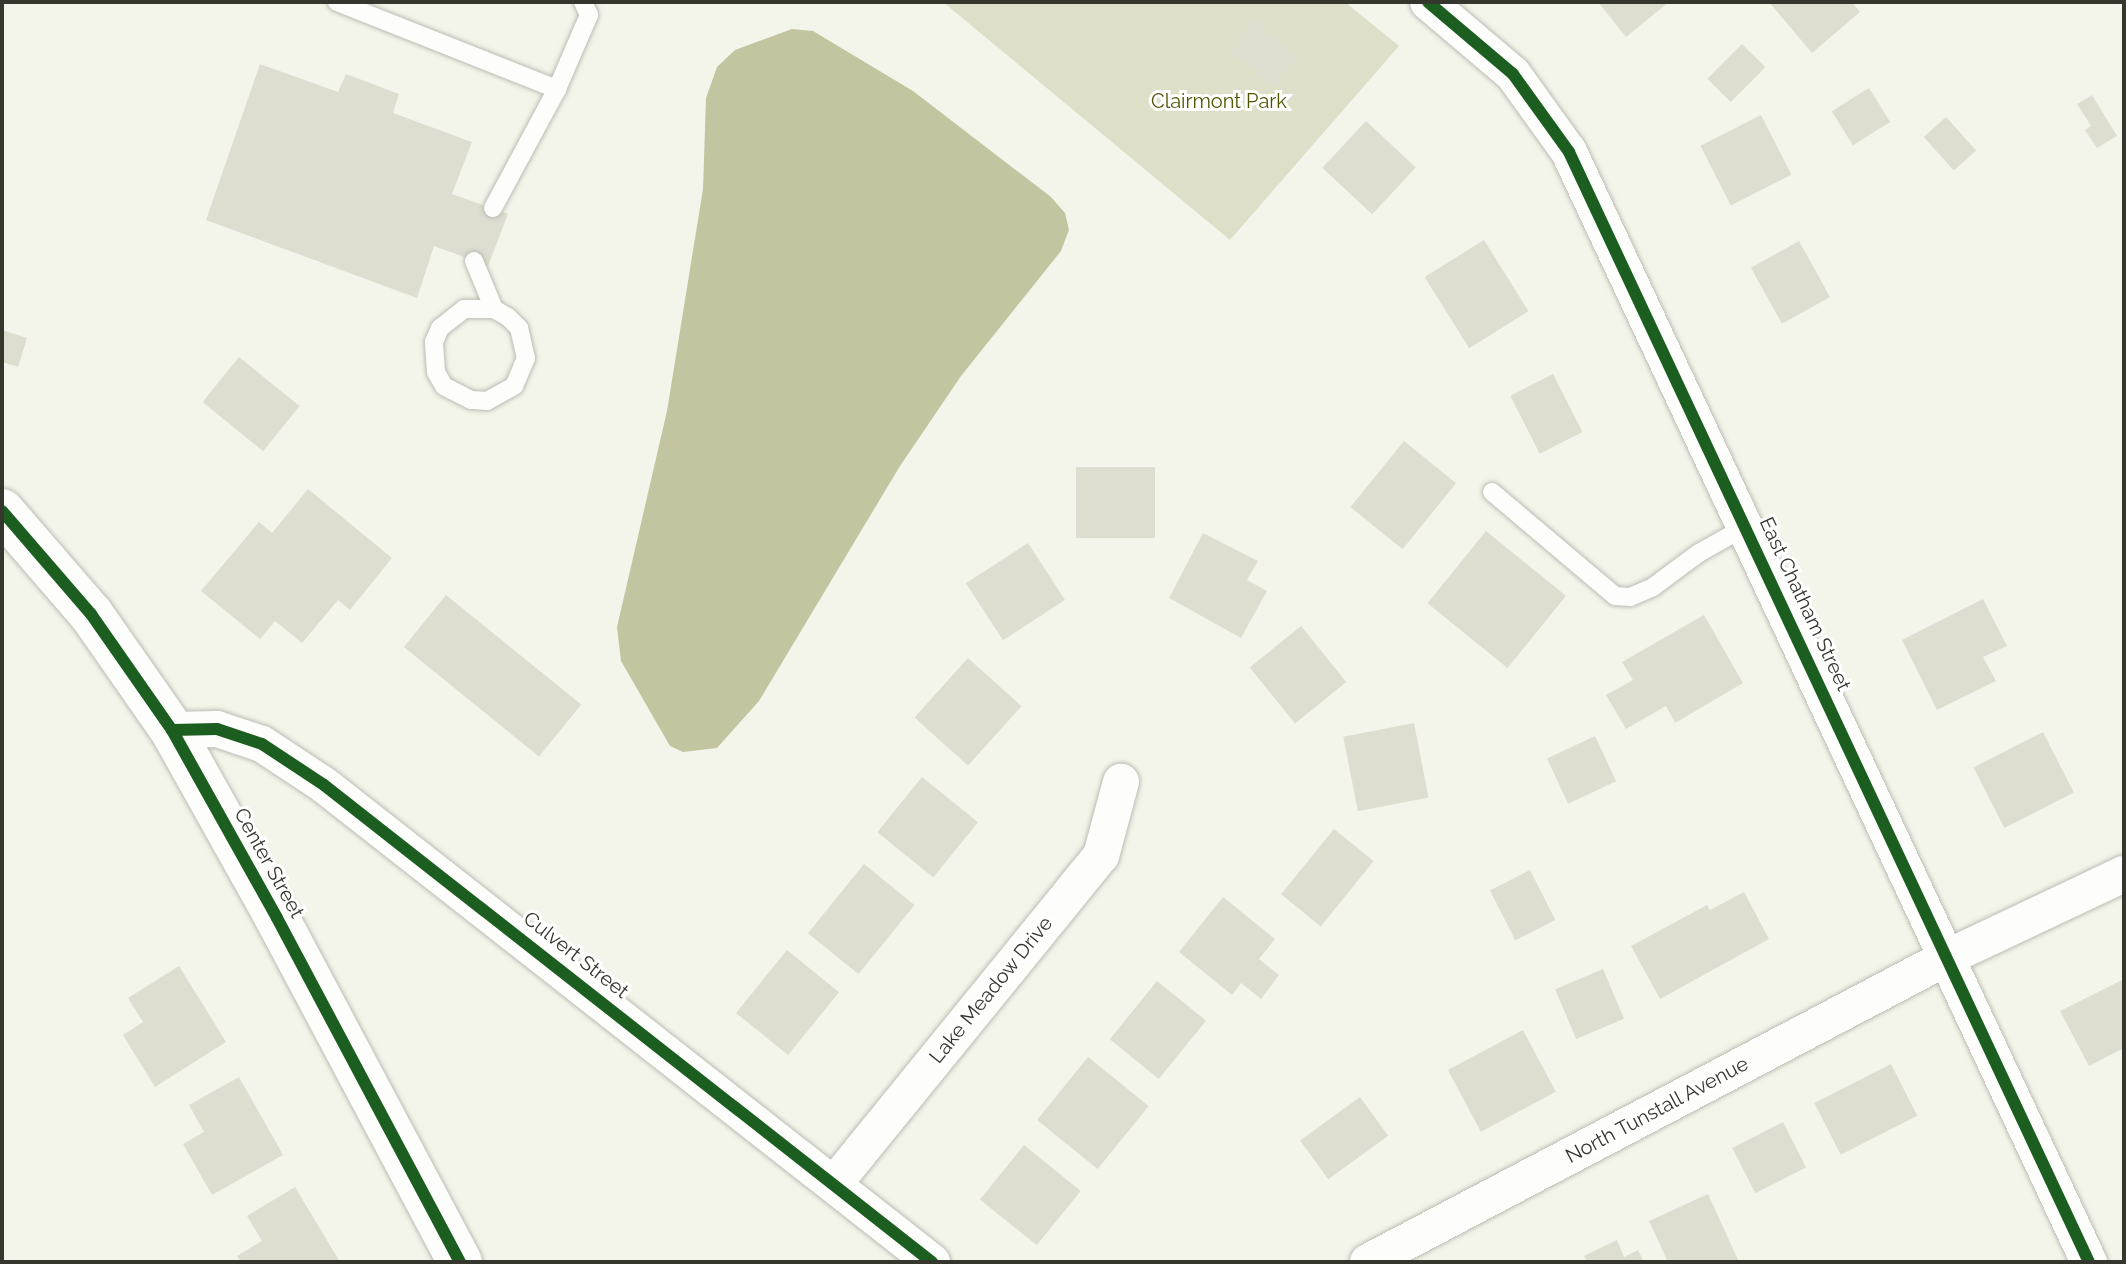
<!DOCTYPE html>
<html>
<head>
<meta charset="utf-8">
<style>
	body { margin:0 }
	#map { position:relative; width:2126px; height:1264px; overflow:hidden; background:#f4f5ea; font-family:Raleway,sans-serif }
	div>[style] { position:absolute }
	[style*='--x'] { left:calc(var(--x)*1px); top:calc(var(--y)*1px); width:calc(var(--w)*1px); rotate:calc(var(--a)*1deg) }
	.green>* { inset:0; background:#dddfc8 }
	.water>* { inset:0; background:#c2c5a0 }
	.building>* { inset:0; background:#ddded0; transform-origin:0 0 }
	.roads { filter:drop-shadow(0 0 2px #bbbcb4) drop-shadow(0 0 2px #bbbcb4) }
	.lane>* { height:18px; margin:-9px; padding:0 9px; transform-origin:9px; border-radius:9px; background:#fdfefc }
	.street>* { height:36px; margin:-18px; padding:0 18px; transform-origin:18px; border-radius:18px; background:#fdfefc }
	.secondary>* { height:44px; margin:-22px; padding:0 22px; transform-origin:22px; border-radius:22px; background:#fdfefc }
	.cycleway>* { height:12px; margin:-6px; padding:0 6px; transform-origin:6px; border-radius:6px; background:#1b5e20 }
	span { translate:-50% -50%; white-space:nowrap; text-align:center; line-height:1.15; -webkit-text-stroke:6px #fff; paint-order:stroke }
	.park-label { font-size:20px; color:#535402 }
	.street-label { font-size:20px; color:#35362e }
	.frame { position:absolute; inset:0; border:4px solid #35362e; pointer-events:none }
</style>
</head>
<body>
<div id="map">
	<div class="green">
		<div style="clip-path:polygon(943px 2px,1345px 2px,1399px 46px,1230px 240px)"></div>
	</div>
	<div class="water">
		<div style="clip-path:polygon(792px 29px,813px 31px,913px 91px,1051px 197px,1065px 213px,1069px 230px,1061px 251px,961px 376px,900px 466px,759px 701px,717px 748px,683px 752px,670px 746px,621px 661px,617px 627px,667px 411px,703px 189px,706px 98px,717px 67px,735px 50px)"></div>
	</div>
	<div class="building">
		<div style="clip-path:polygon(1598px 2px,1669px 2px,1626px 37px)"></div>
		<div style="clip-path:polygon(1769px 2px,1852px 2px,1860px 12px,1812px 53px)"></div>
		<div style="left:1253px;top:20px;width:60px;height:38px;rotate:39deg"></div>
		<div style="left:1742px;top:44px;width:33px;height:49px;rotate:45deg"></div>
		<div style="clip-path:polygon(260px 64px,338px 92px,346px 74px,399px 94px,393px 113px,472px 142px,452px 194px,508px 214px,488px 266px,434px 246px,417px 298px,206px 220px)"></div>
		<div style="left:1869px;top:88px;width:40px;height:44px;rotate:58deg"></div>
		<div style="clip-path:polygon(2092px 95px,2117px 136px,2097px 148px,2085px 130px,2091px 126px,2077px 104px)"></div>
		<div style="left:1761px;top:115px;width:67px;height:68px;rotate:63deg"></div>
		<div style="left:1946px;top:117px;width:45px;height:30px;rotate:48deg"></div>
		<div style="left:1366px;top:121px;width:68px;height:64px;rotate:43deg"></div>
		<div style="left:1484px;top:240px;width:84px;height:70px;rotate:58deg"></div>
		<div style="left:1799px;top:241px;width:64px;height:55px;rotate:61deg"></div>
		<div style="clip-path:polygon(2px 330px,27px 338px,18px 367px,2px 362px)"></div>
		<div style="left:239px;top:357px;width:78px;height:58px;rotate:39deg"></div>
		<div style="left:1553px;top:374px;width:65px;height:48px;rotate:63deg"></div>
		<div style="left:1404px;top:441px;width:67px;height:85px;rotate:39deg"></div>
		<div style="left:1076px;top:467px;width:79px;height:71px"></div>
		<div style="clip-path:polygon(308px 489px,392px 558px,350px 610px,338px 600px,302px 643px,275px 621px,260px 639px,201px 591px,259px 522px,272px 533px)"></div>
		<div style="left:1486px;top:531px;width:103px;height:93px;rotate:39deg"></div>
		<div style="clip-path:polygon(1203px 533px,1258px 561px,1247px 580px,1267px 591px,1241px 638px,1169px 598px)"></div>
		<div style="left:1028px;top:543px;width:68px;height:74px;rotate:57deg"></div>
		<div style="left:446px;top:595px;width:174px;height:67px;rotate:39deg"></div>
		<div style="clip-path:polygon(1983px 599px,2007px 646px,1983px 657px,1996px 681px,1937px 710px,1902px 640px)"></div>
		<div style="clip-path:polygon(1704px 615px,1743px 683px,1675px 723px,1666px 706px,1626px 729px,1606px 695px,1633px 680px,1622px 662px)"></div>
		<div style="left:1301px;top:626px;width:72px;height:66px;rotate:51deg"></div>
		<div style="left:968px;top:658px;width:72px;height:80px;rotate:42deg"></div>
		<div style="left:1414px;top:723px;width:76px;height:72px;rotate:79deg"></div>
		<div style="left:2043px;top:732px;width:68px;height:78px;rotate:63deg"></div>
		<div style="left:1595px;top:736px;width:50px;height:53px;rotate:65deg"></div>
		<div style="left:922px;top:777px;width:72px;height:71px;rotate:39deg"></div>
		<div style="left:1334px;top:829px;width:51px;height:84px;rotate:39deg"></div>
		<div style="left:864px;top:864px;width:65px;height:89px;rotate:39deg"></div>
		<div style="left:1530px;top:870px;width:56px;height:45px;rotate:63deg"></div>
		<div style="clip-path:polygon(1744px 892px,1769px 939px,1660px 999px,1631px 946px,1707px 905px,1710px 910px)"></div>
		<div style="clip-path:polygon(1223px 897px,1275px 939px,1259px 959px,1279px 975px,1261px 999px,1241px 983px,1232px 995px,1179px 952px)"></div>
		<div style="left:787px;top:950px;width:67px;height:81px;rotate:39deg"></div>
		<div style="clip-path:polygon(179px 966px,226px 1042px,155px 1087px,123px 1035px,143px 1022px,128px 998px)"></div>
		<div style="left:1603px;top:969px;width:54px;height:52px;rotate:67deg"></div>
		<div style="clip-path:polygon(2124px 979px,2124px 1048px,2089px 1066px,2060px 1011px)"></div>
		<div style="left:1157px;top:981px;width:63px;height:75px;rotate:39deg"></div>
		<div style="left:1523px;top:1030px;width:70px;height:85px;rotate:62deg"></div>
		<div style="left:1088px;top:1057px;width:78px;height:81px;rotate:39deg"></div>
		<div style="left:1891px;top:1064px;width:58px;height:86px;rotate:63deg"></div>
		<div style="clip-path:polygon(239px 1077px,283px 1155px,212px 1195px,183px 1144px,204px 1132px,189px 1105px)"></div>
		<div style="left:1360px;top:1097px;width:48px;height:74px;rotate:54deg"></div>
		<div style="left:1783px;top:1122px;width:51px;height:57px;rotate:63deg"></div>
		<div style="left:1024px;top:1145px;width:73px;height:70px;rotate:39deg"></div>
		<div style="clip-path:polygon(295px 1187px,340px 1262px,241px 1262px,237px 1256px,262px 1241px,247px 1216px)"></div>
		<div style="clip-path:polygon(1708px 1194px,1739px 1262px,1668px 1262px,1649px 1221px)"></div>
		<div style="clip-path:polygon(1617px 1240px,1624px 1257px,1638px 1250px,1644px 1262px,1587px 1262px,1584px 1256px)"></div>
	</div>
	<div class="roads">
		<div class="lane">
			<div style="--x:337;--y:2;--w:237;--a:21.6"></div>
			<div style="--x:493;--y:208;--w:135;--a:-61.7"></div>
			<div style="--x:557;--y:89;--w:81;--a:-66.6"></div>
			<div style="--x:589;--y:15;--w:14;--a:-115"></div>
			<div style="--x:474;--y:261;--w:52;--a:67.4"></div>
			<div style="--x:494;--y:309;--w:16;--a:30"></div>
			<div style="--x:508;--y:317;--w:16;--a:45"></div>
			<div style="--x:519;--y:328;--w:31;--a:77"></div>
			<div style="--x:526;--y:358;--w:30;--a:113"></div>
			<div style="--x:514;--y:386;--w:31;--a:151"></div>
			<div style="--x:487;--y:401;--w:16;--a:-176"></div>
			<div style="--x:471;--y:400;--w:30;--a:-153"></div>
			<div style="--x:444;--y:386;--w:16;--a:-120"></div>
			<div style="--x:436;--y:372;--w:30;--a:-94"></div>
			<div style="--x:434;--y:342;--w:15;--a:-67"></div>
			<div style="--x:440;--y:328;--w:31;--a:-38"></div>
			<div style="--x:464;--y:309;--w:30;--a:0"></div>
			<div style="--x:1492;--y:492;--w:161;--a:40.2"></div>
			<div style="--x:1615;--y:596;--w:15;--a:4"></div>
			<div style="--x:1630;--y:597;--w:25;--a:-23"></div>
			<div style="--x:1653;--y:587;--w:57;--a:-36.5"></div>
			<div style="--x:1699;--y:553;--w:55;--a:-29.4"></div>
		</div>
		<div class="street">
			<div style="--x:1428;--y:2;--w:111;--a:40.3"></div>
			<div style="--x:1513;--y:74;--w:96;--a:54.3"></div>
			<div style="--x:1569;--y:152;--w:1226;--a:64.9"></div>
			<div style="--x:172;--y:730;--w:45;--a:-1.3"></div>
			<div style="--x:217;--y:729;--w:47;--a:18.4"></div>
			<div style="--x:262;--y:744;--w:74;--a:33.5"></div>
			<div style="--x:324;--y:785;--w:773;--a:38.12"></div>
			<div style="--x:834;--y:1184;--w:423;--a:-50.9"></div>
			<div style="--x:1101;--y:856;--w:77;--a:-74.9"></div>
			<div style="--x:1368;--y:1262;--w:653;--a:-27.74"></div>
			<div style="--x:1946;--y:958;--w:197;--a:-25.3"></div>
		</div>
		<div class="secondary">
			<div style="--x:2;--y:511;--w:136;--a:49.2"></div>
			<div style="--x:91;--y:614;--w:141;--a:55.1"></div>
			<div style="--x:172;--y:730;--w:215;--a:60.8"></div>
			<div style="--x:277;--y:918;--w:390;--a:62"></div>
		</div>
	</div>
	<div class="cycleway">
		<div style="--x:1428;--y:2;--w:111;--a:40.3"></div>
		<div style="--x:1513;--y:74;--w:96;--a:54.3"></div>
		<div style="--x:1569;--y:152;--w:1226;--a:64.9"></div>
		<div style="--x:2;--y:511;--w:136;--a:49.2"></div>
		<div style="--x:91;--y:614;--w:141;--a:55.1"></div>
		<div style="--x:172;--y:730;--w:215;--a:60.8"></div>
		<div style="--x:277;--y:918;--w:390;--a:62"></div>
		<div style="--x:172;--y:730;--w:45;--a:-1.3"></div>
		<div style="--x:217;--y:729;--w:47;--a:18.4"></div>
		<div style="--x:262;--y:744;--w:74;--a:33.5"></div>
		<div style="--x:324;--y:785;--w:773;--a:38.12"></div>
	</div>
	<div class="park-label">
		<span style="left:1219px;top:101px">Clairmont Park</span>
	</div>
	<div class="street-label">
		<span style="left:1805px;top:604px;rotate:65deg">East Chatham Street</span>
		<span style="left:269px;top:863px;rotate:61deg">Center Street</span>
		<span style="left:576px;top:955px;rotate:38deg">Culvert Street</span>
		<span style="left:991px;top:990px;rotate:-51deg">Lake Meadow Drive</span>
		<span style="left:1657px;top:1110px;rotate:-28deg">North Tunstall Avenue</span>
	</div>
	<div class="frame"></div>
</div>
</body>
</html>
